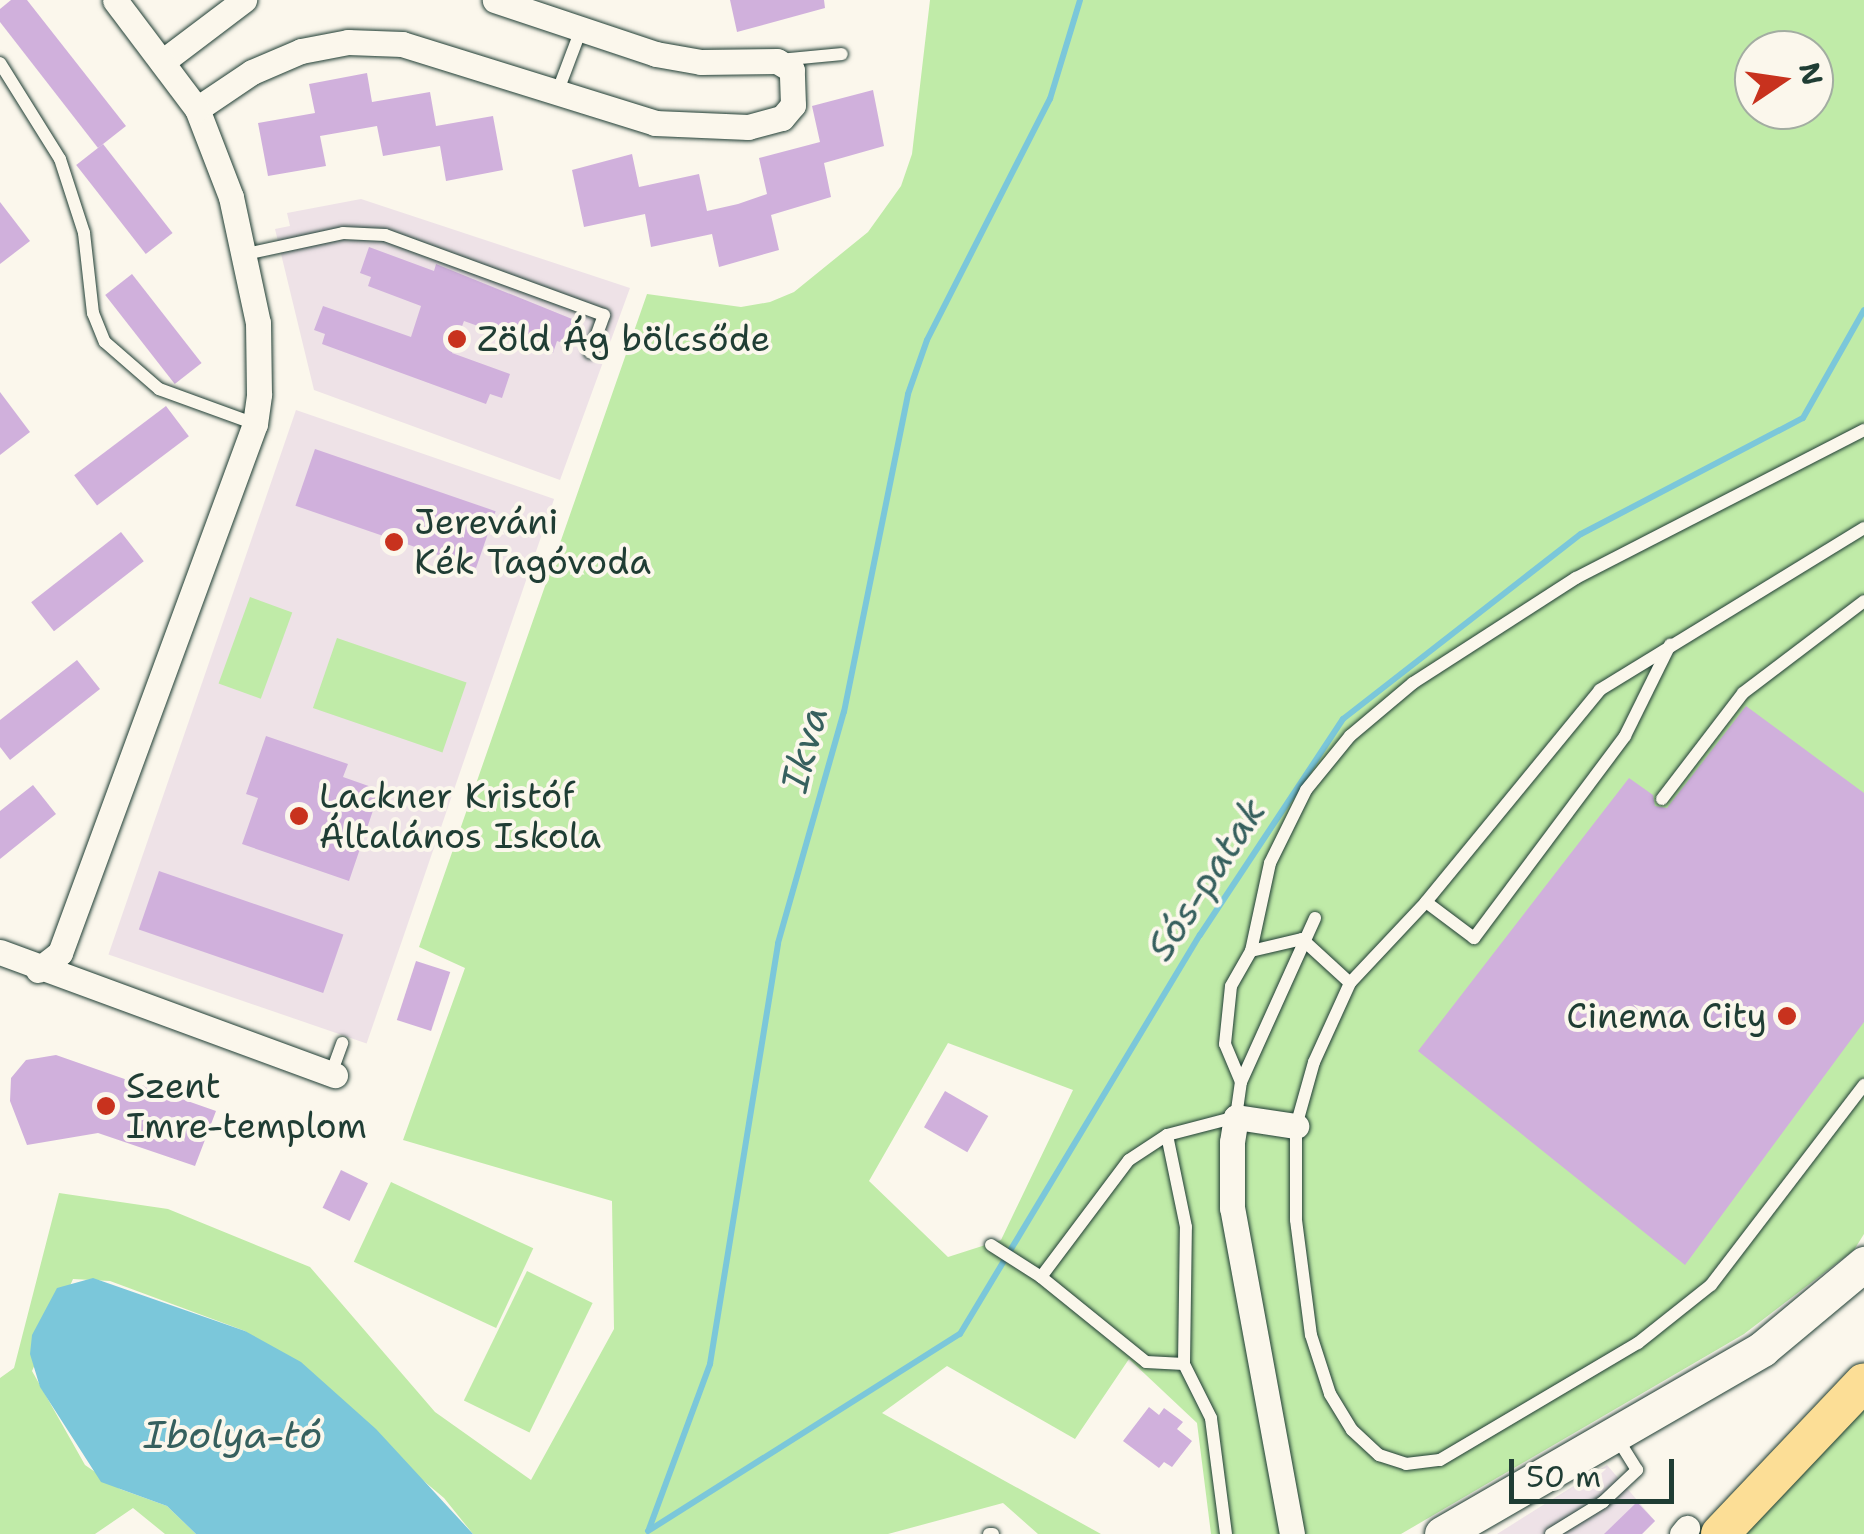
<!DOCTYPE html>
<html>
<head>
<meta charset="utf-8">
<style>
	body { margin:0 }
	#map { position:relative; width:1864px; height:1534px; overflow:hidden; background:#fbf7ec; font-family:"Shantell Sans",sans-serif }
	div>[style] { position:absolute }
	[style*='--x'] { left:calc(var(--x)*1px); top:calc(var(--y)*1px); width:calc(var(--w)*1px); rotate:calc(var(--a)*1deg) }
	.built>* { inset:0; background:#eee2e7; transform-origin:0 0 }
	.green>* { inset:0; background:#c0eba8; transform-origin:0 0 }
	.water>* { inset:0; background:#7bc7da }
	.stream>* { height:6px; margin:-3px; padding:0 3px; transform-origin:3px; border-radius:3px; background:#7bc7da }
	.building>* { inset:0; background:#d0b0dc; transform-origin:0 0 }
	.roads { filter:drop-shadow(0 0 2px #1f3d34) drop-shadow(0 0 2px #1f3d34) }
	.lane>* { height:12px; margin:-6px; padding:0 6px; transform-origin:6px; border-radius:6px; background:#fbf7ec }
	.street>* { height:25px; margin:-12.5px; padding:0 12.5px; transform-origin:12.5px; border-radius:12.5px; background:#fbf7ec }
	.secondary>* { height:35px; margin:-17.5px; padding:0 17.5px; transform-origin:17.5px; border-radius:17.5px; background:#fbf7ec }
	.primary>* { height:38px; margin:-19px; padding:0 19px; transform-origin:19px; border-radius:19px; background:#fcde96 }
	.dots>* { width:28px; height:28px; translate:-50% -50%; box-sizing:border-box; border:5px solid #fbf7ec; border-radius:50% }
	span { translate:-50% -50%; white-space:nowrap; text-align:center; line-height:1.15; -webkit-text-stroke:8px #fbf7ec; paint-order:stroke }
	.poi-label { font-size:35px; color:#1f3d34 }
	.left { translate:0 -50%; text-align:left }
	.right { translate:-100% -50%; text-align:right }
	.water-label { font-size:38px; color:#36605e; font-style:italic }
	.north { position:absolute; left:1734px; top:30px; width:100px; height:100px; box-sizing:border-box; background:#fbf7ec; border:2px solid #a3ada2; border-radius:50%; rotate:77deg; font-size:28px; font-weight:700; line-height:40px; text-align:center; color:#1f3d34 }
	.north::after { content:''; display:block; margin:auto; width:35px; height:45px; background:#c8321e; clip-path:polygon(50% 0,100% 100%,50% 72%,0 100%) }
	.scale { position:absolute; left:1509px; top:1459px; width:165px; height:45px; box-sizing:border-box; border:5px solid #1f3d34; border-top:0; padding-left:12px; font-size:30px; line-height:35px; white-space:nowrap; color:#1f3d34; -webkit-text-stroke:8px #fbf7ec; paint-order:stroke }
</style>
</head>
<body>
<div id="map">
	<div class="built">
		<div style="clip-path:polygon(361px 199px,630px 288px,560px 480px,314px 390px,275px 229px,290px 226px,287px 213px)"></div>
		<div style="left:296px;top:410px;width:273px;height:576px;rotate:19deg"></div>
		<div style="clip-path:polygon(1607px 1465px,1655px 1521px,1642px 1534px,1497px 1534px)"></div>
	</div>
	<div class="green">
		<div style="clip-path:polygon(evenodd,930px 0,1864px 0,1864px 1234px,1854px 1250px,1744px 1334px,1401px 1534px,1211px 1534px,1197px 1423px,1129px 1359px,1075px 1439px,947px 1366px,882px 1413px,1101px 1534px,1038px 1534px,1003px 1503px,888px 1534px,473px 1534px,444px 1498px,245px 1331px,110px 1281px,73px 1279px,32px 1371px,85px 1465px,120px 1489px,167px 1506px,196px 1534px,165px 1534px,133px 1508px,95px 1534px,0 1534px,0 1378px,14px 1368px,59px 1193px,168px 1209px,310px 1267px,435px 1412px,531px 1480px,614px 1329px,612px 1201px,403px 1140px,465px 968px,419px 947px,647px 294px,741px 307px,770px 302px,794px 292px,868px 232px,901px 186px,912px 154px,930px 0,1754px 50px,1814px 50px,1814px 110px,1754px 110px,1754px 50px,930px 0,948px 1043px,1073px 1090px,1001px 1240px,948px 1257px,869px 1181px,948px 1043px)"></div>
		<div style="left:250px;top:597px;width:45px;height:92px;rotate:20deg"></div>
		<div style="left:337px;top:638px;width:137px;height:74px;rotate:19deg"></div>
		<div style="left:391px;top:1182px;width:157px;height:88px;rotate:25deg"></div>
		<div style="left:527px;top:1271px;width:73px;height:144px;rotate:26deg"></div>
		<div style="clip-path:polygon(1864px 1402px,1864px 1534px,1739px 1534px)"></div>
	</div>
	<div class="water">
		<div style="clip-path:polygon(93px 1278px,245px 1331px,301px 1362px,376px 1429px,473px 1534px,196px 1534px,167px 1506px,101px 1482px,40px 1387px,30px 1354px,32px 1335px,57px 1288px)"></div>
	</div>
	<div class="stream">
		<div style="--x:649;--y:1529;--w:176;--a:-69.7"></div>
		<div style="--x:710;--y:1364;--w:426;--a:-80.8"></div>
		<div style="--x:778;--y:943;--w:240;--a:-74.1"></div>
		<div style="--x:844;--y:712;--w:324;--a:-78.6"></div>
		<div style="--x:908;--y:394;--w:57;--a:-70.6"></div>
		<div style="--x:927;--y:340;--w:271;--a:-63"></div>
		<div style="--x:1050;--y:99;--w:103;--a:-73.1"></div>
		<div style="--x:648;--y:1531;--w:369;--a:-32.3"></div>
		<div style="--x:960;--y:1334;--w:466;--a:-59"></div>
		<div style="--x:1200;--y:935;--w:259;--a:-56.5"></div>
		<div style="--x:1343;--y:719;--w:301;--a:-37.9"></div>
		<div style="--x:1581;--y:534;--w:250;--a:-27.6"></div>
		<div style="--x:1803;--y:418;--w:124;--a:-60.5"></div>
	</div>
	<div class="building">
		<div style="clip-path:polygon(11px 0,27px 0,126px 126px,98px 148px,0 22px,0 9px)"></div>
		<div style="clip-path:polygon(730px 0,824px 0,825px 8px,737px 32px)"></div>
		<div style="clip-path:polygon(367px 73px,372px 102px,430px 92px,436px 126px,493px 116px,503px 170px,446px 181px,440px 146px,383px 156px,377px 126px,320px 136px,326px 166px,268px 176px,258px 123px,315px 113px,309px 84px)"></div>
		<div style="clip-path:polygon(873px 90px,884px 146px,824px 163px,831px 197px,771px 215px,779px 250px,719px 267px,712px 234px,651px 247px,645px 214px,584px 227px,572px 170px,632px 154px,639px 187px,699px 174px,707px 211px,738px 204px,767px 194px,759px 158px,820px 142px,812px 106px)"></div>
		<div style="left:103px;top:144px;width:113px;height:34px;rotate:52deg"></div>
		<div style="clip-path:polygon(0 202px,30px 241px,0 264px)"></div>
		<div style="clip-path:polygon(369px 247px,434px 271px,436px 264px,577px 321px,569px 345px,557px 341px,553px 353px,464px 321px,452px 353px,510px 374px,502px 398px,490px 394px,486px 404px,322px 344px,325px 334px,314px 330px,323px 306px,411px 337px,421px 306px,368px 286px,371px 277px,360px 273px)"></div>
		<div style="left:132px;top:274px;width:113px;height:34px;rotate:52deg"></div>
		<div style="clip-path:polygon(0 392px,30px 432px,0 455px)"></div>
		<div style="left:166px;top:406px;width:38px;height:115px;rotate:53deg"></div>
		<div style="left:315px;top:449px;width:191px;height:60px;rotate:19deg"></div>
		<div style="left:121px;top:532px;width:37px;height:114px;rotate:52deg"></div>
		<div style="clip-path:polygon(77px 660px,100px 689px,10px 760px,0 747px,0 720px)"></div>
		<div style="clip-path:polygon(1746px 706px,1864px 793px,1864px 1022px,1685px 1265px,1418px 1051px,1629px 778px,1653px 795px,1655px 806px,1667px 808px)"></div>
		<div style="clip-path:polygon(266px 736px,348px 764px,343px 777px,380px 790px,349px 881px,242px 844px,258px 798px,246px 794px)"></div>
		<div style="clip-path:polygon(33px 785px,56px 814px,0 859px,0 811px)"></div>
		<div style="left:159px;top:871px;width:195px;height:62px;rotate:19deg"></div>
		<div style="left:416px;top:961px;width:36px;height:62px;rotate:18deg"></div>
		<div style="clip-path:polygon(56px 1055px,216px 1111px,195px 1166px,98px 1133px,27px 1145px,10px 1101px,11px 1078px,26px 1060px)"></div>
		<div style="left:945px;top:1091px;width:50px;height:42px;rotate:30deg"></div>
		<div style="left:341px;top:1170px;width:30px;height:42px;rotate:26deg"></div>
		<div style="clip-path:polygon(1149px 1407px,1159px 1415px,1164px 1408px,1183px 1422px,1177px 1429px,1192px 1441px,1172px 1467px,1164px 1462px,1159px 1468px,1123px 1441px)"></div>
		<div style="clip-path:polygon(1637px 1502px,1655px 1521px,1642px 1534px,1604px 1534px)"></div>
	</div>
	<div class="roads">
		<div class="lane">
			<div style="--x:780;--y:60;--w:62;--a:-5.5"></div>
			<div style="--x:0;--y:63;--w:113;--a:58"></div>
			<div style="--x:60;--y:159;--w:78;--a:72"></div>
			<div style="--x:84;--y:233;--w:81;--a:83.6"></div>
			<div style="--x:93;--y:313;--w:31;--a:68"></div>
			<div style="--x:105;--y:342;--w:72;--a:41"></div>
			<div style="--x:159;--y:389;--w:102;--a:20"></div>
			<div style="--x:557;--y:93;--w:65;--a:-69.3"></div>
			<div style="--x:246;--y:254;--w:99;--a:-12.2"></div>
			<div style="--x:343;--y:233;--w:42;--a:2.7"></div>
			<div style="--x:385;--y:235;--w:233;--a:20.1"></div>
			<div style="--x:604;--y:315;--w:40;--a:110.2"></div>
			<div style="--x:1864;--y:528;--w:310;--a:148.5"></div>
			<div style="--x:1600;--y:690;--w:274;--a:129.4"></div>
			<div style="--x:1426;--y:902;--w:111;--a:133.2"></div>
			<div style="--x:1350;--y:983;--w:87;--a:114.5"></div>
			<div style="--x:1314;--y:1062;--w:66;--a:105.7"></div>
			<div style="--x:1296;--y:1126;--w:94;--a:90"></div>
			<div style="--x:1296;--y:1220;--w:116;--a:82.6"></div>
			<div style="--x:1311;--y:1335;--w:62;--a:72.1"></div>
			<div style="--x:1330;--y:1394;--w:42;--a:58.6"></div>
			<div style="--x:1352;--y:1430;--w:37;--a:43"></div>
			<div style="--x:1379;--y:1455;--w:28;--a:18"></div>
			<div style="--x:1406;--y:1464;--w:34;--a:-7"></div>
			<div style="--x:1440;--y:1460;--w:230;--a:-30.6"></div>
			<div style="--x:1638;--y:1343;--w:93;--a:-38.5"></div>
			<div style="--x:1711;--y:1285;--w:252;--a:-52.6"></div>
			<div style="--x:1662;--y:799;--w:133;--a:-52.6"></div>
			<div style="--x:1743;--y:693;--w:152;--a:-37.2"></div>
			<div style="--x:1426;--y:902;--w:60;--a:36.9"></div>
			<div style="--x:1474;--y:938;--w:252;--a:-53.2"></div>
			<div style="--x:1625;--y:736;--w:102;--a:-63.7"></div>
			<div style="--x:1251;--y:951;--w:90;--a:-77.8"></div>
			<div style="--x:1270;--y:863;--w:81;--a:-63.7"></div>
			<div style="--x:1306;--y:790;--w:70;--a:-50.8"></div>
			<div style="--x:1350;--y:736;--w:82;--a:-40.1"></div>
			<div style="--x:1413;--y:683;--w:194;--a:-32.8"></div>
			<div style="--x:1576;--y:578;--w:324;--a:-27.2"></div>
			<div style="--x:331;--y:1074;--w:33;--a:-70"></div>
			<div style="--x:1241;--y:1082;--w:41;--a:-112.8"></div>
			<div style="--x:1225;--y:1044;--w:58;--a:-84.1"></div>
			<div style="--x:1231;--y:986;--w:40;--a:-60.3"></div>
			<div style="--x:1251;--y:951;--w:52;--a:-13.2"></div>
			<div style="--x:1302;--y:939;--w:65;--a:42.5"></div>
			<div style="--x:991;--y:1245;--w:59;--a:32.6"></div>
			<div style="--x:1041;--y:1277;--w:146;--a:-53.1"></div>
			<div style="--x:1129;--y:1160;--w:45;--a:-33.3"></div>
			<div style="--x:1041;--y:1277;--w:135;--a:39"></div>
			<div style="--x:1146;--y:1362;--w:38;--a:3"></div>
			<div style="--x:989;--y:1534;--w:4;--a:0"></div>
			<div style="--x:1226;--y:1534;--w:117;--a:-97.4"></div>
			<div style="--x:1211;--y:1418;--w:60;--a:-116.6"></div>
			<div style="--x:1184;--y:1364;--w:137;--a:-89.2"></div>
			<div style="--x:1186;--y:1227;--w:94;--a:-101.7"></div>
			<div style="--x:1167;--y:1135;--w:71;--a:-14.6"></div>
			<div style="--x:1236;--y:1117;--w:35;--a:-82"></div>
			<div style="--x:1241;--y:1082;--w:180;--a:-65.7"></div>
			<div style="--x:1551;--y:1534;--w:61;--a:-31.6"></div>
			<div style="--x:1603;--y:1502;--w:47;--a:-43.3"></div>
			<div style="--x:1637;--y:1470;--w:39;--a:-122"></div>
		</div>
		<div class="street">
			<div style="--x:162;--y:62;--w:103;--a:-37.1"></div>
			<div style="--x:197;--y:109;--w:66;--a:-33.9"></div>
			<div style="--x:252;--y:72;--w:53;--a:-23.2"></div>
			<div style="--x:301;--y:51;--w:48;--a:-10.8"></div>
			<div style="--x:348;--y:42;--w:54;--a:2.1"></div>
			<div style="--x:402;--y:44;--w:265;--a:17.3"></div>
			<div style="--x:655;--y:123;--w:93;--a:2.5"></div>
			<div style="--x:748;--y:127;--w:35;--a:-15"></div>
			<div style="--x:782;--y:118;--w:17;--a:-50"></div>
			<div style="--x:793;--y:105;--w:35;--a:-92"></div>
			<div style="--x:792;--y:70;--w:17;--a:-149"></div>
			<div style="--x:777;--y:61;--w:76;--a:179.2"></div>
			<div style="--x:701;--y:62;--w:46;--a:-169.9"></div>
			<div style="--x:656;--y:54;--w:170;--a:-161.5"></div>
			<div style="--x:0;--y:952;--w:357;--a:20.2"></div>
			<div style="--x:38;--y:970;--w:28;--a:-38"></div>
			<div style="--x:60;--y:953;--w:564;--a:-69.77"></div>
			<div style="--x:255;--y:424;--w:30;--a:-82"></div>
			<div style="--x:259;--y:394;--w:71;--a:-90.8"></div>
			<div style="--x:258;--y:323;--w:129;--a:-102.1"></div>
			<div style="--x:231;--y:197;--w:94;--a:-111.1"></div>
			<div style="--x:197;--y:109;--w:136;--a:-127"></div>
			<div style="--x:1292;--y:1534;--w:331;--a:-100.4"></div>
			<div style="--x:1232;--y:1208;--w:66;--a:-90"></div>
			<div style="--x:1232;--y:1142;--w:25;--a:-81"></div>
			<div style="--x:1236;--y:1117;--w:61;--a:8.5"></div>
			<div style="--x:1682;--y:1534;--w:8;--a:-50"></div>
		</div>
		<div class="secondary">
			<div style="--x:1442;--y:1534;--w:370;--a:-30"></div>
			<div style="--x:1762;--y:1349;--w:133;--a:-39.8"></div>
		</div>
		<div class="primary">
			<div style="--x:1720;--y:1534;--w:209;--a:-46.5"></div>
		</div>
	</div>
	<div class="dots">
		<div style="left:457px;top:339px;background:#c8321e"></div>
		<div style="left:394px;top:542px;background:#c8321e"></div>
		<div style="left:299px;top:816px;background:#c8321e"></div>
		<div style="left:1787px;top:1016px;background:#c8321e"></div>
		<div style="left:106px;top:1106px;background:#c8321e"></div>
	</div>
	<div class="poi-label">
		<span class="left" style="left:477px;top:339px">Zöld Ág bölcsőde</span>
		<span class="left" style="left:414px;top:542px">Jereváni<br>Kék Tagóvoda</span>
		<span class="left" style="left:319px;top:816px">Lackner Kristóf<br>Általános Iskola</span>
		<span class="right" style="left:1767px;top:1016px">Cinema City</span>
		<span class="left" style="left:126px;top:1106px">Szent<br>Imre-templom</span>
	</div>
	<div class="water-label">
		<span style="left:804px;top:749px;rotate:-75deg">Ikva</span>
		<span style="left:1206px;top:879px;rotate:-57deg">Sós-patak</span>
		<span style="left:233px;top:1435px">Ibolya-tó</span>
	</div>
	<div class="north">N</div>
	<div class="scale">50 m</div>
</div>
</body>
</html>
